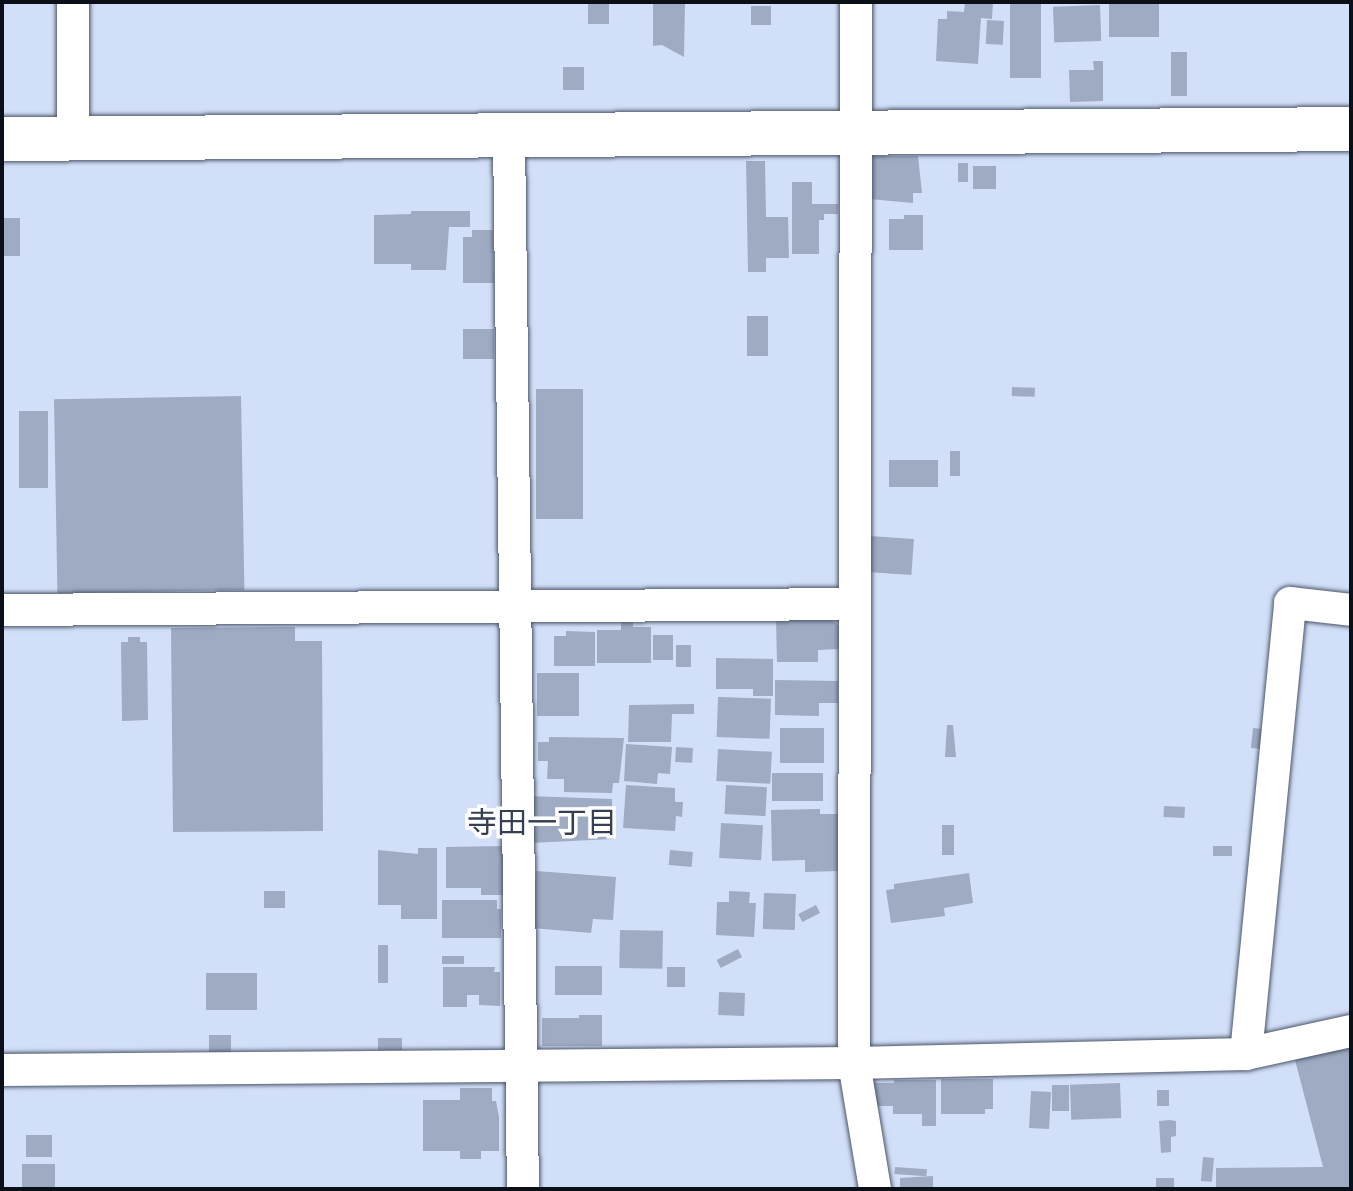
<!DOCTYPE html>
<html>
<head>
<meta charset="utf-8">
<style>
	body { margin:0 }
	#map { position:relative; width:1353px; height:1191px; overflow:hidden; background:#d2dff8; font-family:"Noto Sans","Noto Sans JP",sans-serif }
	div>[style] { position:absolute }
	[style*='--x'] { left:calc(var(--x)*1px); top:calc(var(--y)*1px); width:calc(var(--w)*1px); rotate:calc(var(--a)*1deg) }
	.building>* { inset:0; background:#9eabc2; transform-origin:0 0 }
	.roads { filter:drop-shadow(0 0 2px #4b566b) drop-shadow(0 0 2px #4b566b) }
	.street>* { height:32px; margin:-16px; padding:0 16px; transform-origin:16px; border-radius:16px; background:#fff }
	.secondary>* { height:44px; margin:-22px; padding:0 22px; transform-origin:22px; border-radius:22px; background:#fff }
	span { translate:-50% -50%; white-space:nowrap; text-align:center; line-height:1.15; -webkit-text-stroke:7px #fff; paint-order:stroke }
	.neighbourhood-label { font-size:30px; color:#343f52 }
	.frame { position:absolute; inset:0; border:4px solid #0b0f17; pointer-events:none }
</style>
</head>
<body>
<div id="map">
	<div class="building">
		<div style="left:588px;top:2px;width:21px;height:22px"></div>
		<div style="clip-path:polygon(653px 2px,685px 2px,684px 57px,662px 45px,653px 46px)"></div>
		<div style="clip-path:polygon(965px 2px,993px 2px,992px 19px,981px 18px,978px 64px,936px 61px,938px 19px,947px 19px,947px 11px,964px 12px)"></div>
		<div style="left:1010px;top:2px;width:31px;height:76px"></div>
		<div style="left:1159px;top:2px;width:35px;height:50px;rotate:90deg"></div>
		<div style="left:1100px;top:5px;width:36px;height:47px;rotate:88deg"></div>
		<div style="left:751px;top:6px;width:20px;height:19px"></div>
		<div style="left:987px;top:20px;width:17px;height:24px;rotate:3deg"></div>
		<div style="left:1171px;top:52px;width:16px;height:44px"></div>
		<div style="clip-path:polygon(1093px 61px,1103px 61px,1103px 101px,1070px 102px,1069px 70px,1094px 70px)"></div>
		<div style="left:563px;top:67px;width:21px;height:23px"></div>
		<div style="clip-path:polygon(870px 156px,918px 156px,922px 193px,913px 193px,913px 203px,869px 199px)"></div>
		<div style="clip-path:polygon(746px 161px,765px 161px,766px 217px,788px 217px,789px 258px,766px 258px,766px 272px,748px 272px)"></div>
		<div style="left:958px;top:163px;width:10px;height:19px"></div>
		<div style="left:973px;top:166px;width:23px;height:23px"></div>
		<div style="clip-path:polygon(792px 182px,812px 182px,812px 204px,838px 204px,838px 214px,824px 214px,824px 220px,819px 220px,819px 254px,792px 254px)"></div>
		<div style="clip-path:polygon(411px 211px,470px 211px,470px 227px,449px 227px,446px 270px,411px 270px,411px 264px,374px 264px,374px 215px,411px 214px)"></div>
		<div style="clip-path:polygon(904px 215px,923px 215px,923px 250px,889px 250px,889px 219px,904px 219px)"></div>
		<div style="left:2px;top:218px;width:18px;height:38px"></div>
		<div style="clip-path:polygon(472px 230px,493px 230px,494px 283px,463px 283px,463px 237px,472px 237px)"></div>
		<div style="left:747px;top:316px;width:21px;height:40px"></div>
		<div style="left:463px;top:329px;width:31px;height:30px"></div>
		<div style="left:1012px;top:387px;width:23px;height:9px;rotate:2deg"></div>
		<div style="left:583px;top:389px;width:130px;height:47px;rotate:90deg"></div>
		<div style="left:241px;top:396px;width:194px;height:187px;rotate:89deg"></div>
		<div style="left:19px;top:411px;width:29px;height:77px"></div>
		<div style="left:950px;top:451px;width:10px;height:25px"></div>
		<div style="left:889px;top:460px;width:49px;height:27px"></div>
		<div style="left:870px;top:536px;width:44px;height:36px;rotate:4deg"></div>
		<div style="clip-path:polygon(776px 620px,832px 620px,840px 627px,840px 649px,818px 650px,818px 662px,777px 662px)"></div>
		<div style="clip-path:polygon(621px 622px,633px 622px,633px 627px,651px 627px,651px 663px,597px 663px,597px 630px,621px 630px)"></div>
		<div style="clip-path:polygon(295px 627px,295px 641px,322px 641px,323px 831px,173px 832px,171px 628px)"></div>
		<div style="clip-path:polygon(566px 631px,595px 632px,595px 666px,554px 666px,554px 636px,566px 636px)"></div>
		<div style="left:653px;top:635px;width:20px;height:25px"></div>
		<div style="clip-path:polygon(128px 637px,140px 637px,140px 642px,147px 642px,148px 720px,122px 721px,121px 642px,128px 642px)"></div>
		<div style="left:691px;top:645px;width:22px;height:15px;rotate:90deg"></div>
		<div style="clip-path:polygon(716px 658px,773px 659px,773px 696px,753px 696px,753px 689px,716px 689px)"></div>
		<div style="left:537px;top:673px;width:42px;height:43px"></div>
		<div style="clip-path:polygon(775px 680px,838px 681px,838px 703px,819px 703px,819px 716px,775px 715px)"></div>
		<div style="left:718px;top:697px;width:53px;height:40px;rotate:2deg"></div>
		<div style="clip-path:polygon(694px 704px,694px 714px,672px 714px,671px 742px,628px 742px,629px 705px)"></div>
		<div style="clip-path:polygon(947px 725px,953px 725px,956px 757px,945px 757px)"></div>
		<div style="left:780px;top:728px;width:44px;height:35px"></div>
		<div style="left:1253px;top:728px;width:9px;height:20px;rotate:6deg"></div>
		<div style="clip-path:polygon(549px 737px,624px 738px,619px 783px,613px 783px,612px 793px,564px 792px,564px 779px,547px 779px,548px 761px,538px 761px,538px 742px,549px 742px)"></div>
		<div style="clip-path:polygon(626px 744px,672px 747px,670px 774px,658px 773px,657px 784px,624px 781px)"></div>
		<div style="left:676px;top:747px;width:17px;height:15px;rotate:3deg"></div>
		<div style="left:718px;top:749px;width:54px;height:32px;rotate:3deg"></div>
		<div style="left:772px;top:773px;width:51px;height:28px"></div>
		<div style="clip-path:polygon(626px 785px,675px 788px,675px 802px,683px 802px,682px 817px,676px 816px,675px 831px,623px 828px)"></div>
		<div style="left:726px;top:785px;width:41px;height:29px;rotate:3deg"></div>
		<div style="clip-path:polygon(529px 796px,612px 799px,613px 839px,529px 843px)"></div>
		<div style="left:1164px;top:806px;width:21px;height:11px;rotate:3deg"></div>
		<div style="clip-path:polygon(820px 809px,820px 814px,839px 814px,840px 871px,805px 872px,805px 860px,772px 861px,771px 810px)"></div>
		<div style="left:721px;top:823px;width:42px;height:35px;rotate:3deg"></div>
		<div style="left:942px;top:825px;width:12px;height:30px"></div>
		<div style="clip-path:polygon(504px 846px,504px 895px,481px 895px,481px 888px,446px 888px,446px 847px)"></div>
		<div style="left:1213px;top:846px;width:19px;height:10px"></div>
		<div style="clip-path:polygon(418px 848px,437px 848px,437px 919px,401px 919px,401px 905px,378px 905px,378px 850px,418px 854px)"></div>
		<div style="left:670px;top:850px;width:23px;height:15px;rotate:5deg"></div>
		<div style="clip-path:polygon(536px 871px,616px 877px,613px 920px,593px 919px,591px 933px,532px 928px)"></div>
		<div style="clip-path:polygon(969px 873px,973px 903px,944px 908px,945px 916px,891px 923px,886px 890px,894px 889px,894px 884px)"></div>
		<div style="left:264px;top:891px;width:21px;height:17px"></div>
		<div style="clip-path:polygon(729px 891px,750px 892px,749px 903px,756px 903px,754px 937px,716px 935px,717px 902px,729px 902px)"></div>
		<div style="left:764px;top:893px;width:32px;height:36px;rotate:2deg"></div>
		<div style="clip-path:polygon(442px 900px,497px 900px,497px 909px,501px 909px,501px 938px,442px 938px)"></div>
		<div style="left:816px;top:905px;width:9px;height:20px;rotate:63deg"></div>
		<div style="left:620px;top:930px;width:43px;height:38px;rotate:1deg"></div>
		<div style="left:378px;top:945px;width:10px;height:38px"></div>
		<div style="left:738px;top:949px;width:9px;height:24px;rotate:63deg"></div>
		<div style="left:442px;top:956px;width:22px;height:8px"></div>
		<div style="left:555px;top:966px;width:47px;height:29px"></div>
		<div style="clip-path:polygon(443px 967px,495px 967px,494px 972px,500px 972px,500px 1006px,479px 1005px,479px 995px,467px 995px,467px 1007px,443px 1007px)"></div>
		<div style="left:667px;top:967px;width:18px;height:20px"></div>
		<div style="left:257px;top:973px;width:37px;height:51px;rotate:90deg"></div>
		<div style="left:719px;top:992px;width:26px;height:23px;rotate:2deg"></div>
		<div style="clip-path:polygon(579px 1015px,602px 1015px,602px 1046px,542px 1046px,542px 1018px,579px 1018px)"></div>
		<div style="left:209px;top:1035px;width:22px;height:19px"></div>
		<div style="left:378px;top:1038px;width:24px;height:12px"></div>
		<div style="clip-path:polygon(1349px 1045px,1351px 1189px,1216px 1189px,1216px 1168px,1323px 1167px,1295px 1060px)"></div>
		<div style="clip-path:polygon(941px 1079px,993px 1079px,993px 1109px,985px 1109px,985px 1114px,941px 1114px)"></div>
		<div style="clip-path:polygon(894px 1080px,936px 1080px,936px 1126px,922px 1126px,922px 1114px,893px 1114px,893px 1106px,872px 1106px,872px 1083px,894px 1083px)"></div>
		<div style="left:1120px;top:1083px;width:35px;height:50px;rotate:88deg"></div>
		<div style="left:1052px;top:1085px;width:17px;height:26px"></div>
		<div style="clip-path:polygon(460px 1088px,492px 1088px,492px 1101px,496px 1101px,499px 1117px,499px 1151px,481px 1151px,481px 1159px,460px 1159px,460px 1151px,423px 1151px,423px 1100px,460px 1100px)"></div>
		<div style="left:1157px;top:1090px;width:12px;height:16px"></div>
		<div style="left:1031px;top:1091px;width:20px;height:37px;rotate:3deg"></div>
		<div style="clip-path:polygon(1170px 1120px,1176px 1121px,1176px 1136px,1171px 1137px,1171px 1152px,1161px 1153px,1159px 1121px)"></div>
		<div style="left:26px;top:1135px;width:26px;height:22px"></div>
		<div style="left:1203px;top:1157px;width:11px;height:24px;rotate:5deg"></div>
		<div style="left:22px;top:1164px;width:33px;height:25px"></div>
		<div style="left:895px;top:1167px;width:32px;height:7px;rotate:4deg"></div>
		<div style="clip-path:polygon(933px 1176px,933px 1189px,900px 1189px,900px 1178px)"></div>
		<div style="left:1174px;top:1178px;width:11px;height:18px;rotate:90deg"></div>
	</div>
	<div class="roads">
		<div class="street">
			<div style="--x:73;--y:2;--w:137;--a:90"></div>
			<div style="--x:856;--y:2;--w:1061;--a:90.11"></div>
			<div style="--x:854;--y:1063;--w:128;--a:80.5"></div>
			<div style="--x:509;--y:137;--w:1052;--a:89.24"></div>
			<div style="--x:2;--y:610;--w:852;--a:-0.4"></div>
			<div style="--x:1246;--y:1054;--w:453;--a:-84.4"></div>
			<div style="--x:1290;--y:603;--w:61;--a:6.5"></div>
			<div style="--x:2;--y:1070;--w:852;--a:-0.47"></div>
			<div style="--x:854;--y:1063;--w:392;--a:-1.3"></div>
			<div style="--x:1246;--y:1054;--w:107;--a:-12.4"></div>
		</div>
		<div class="secondary">
			<div style="--x:2;--y:139;--w:1349;--a:-0.42"></div>
		</div>
	</div>
	<div class="neighbourhood-label">
		<span style="left:542px;top:822px">寺田一丁目</span>
	</div>
	<div class="frame"></div>
</div>
</body>
</html>
